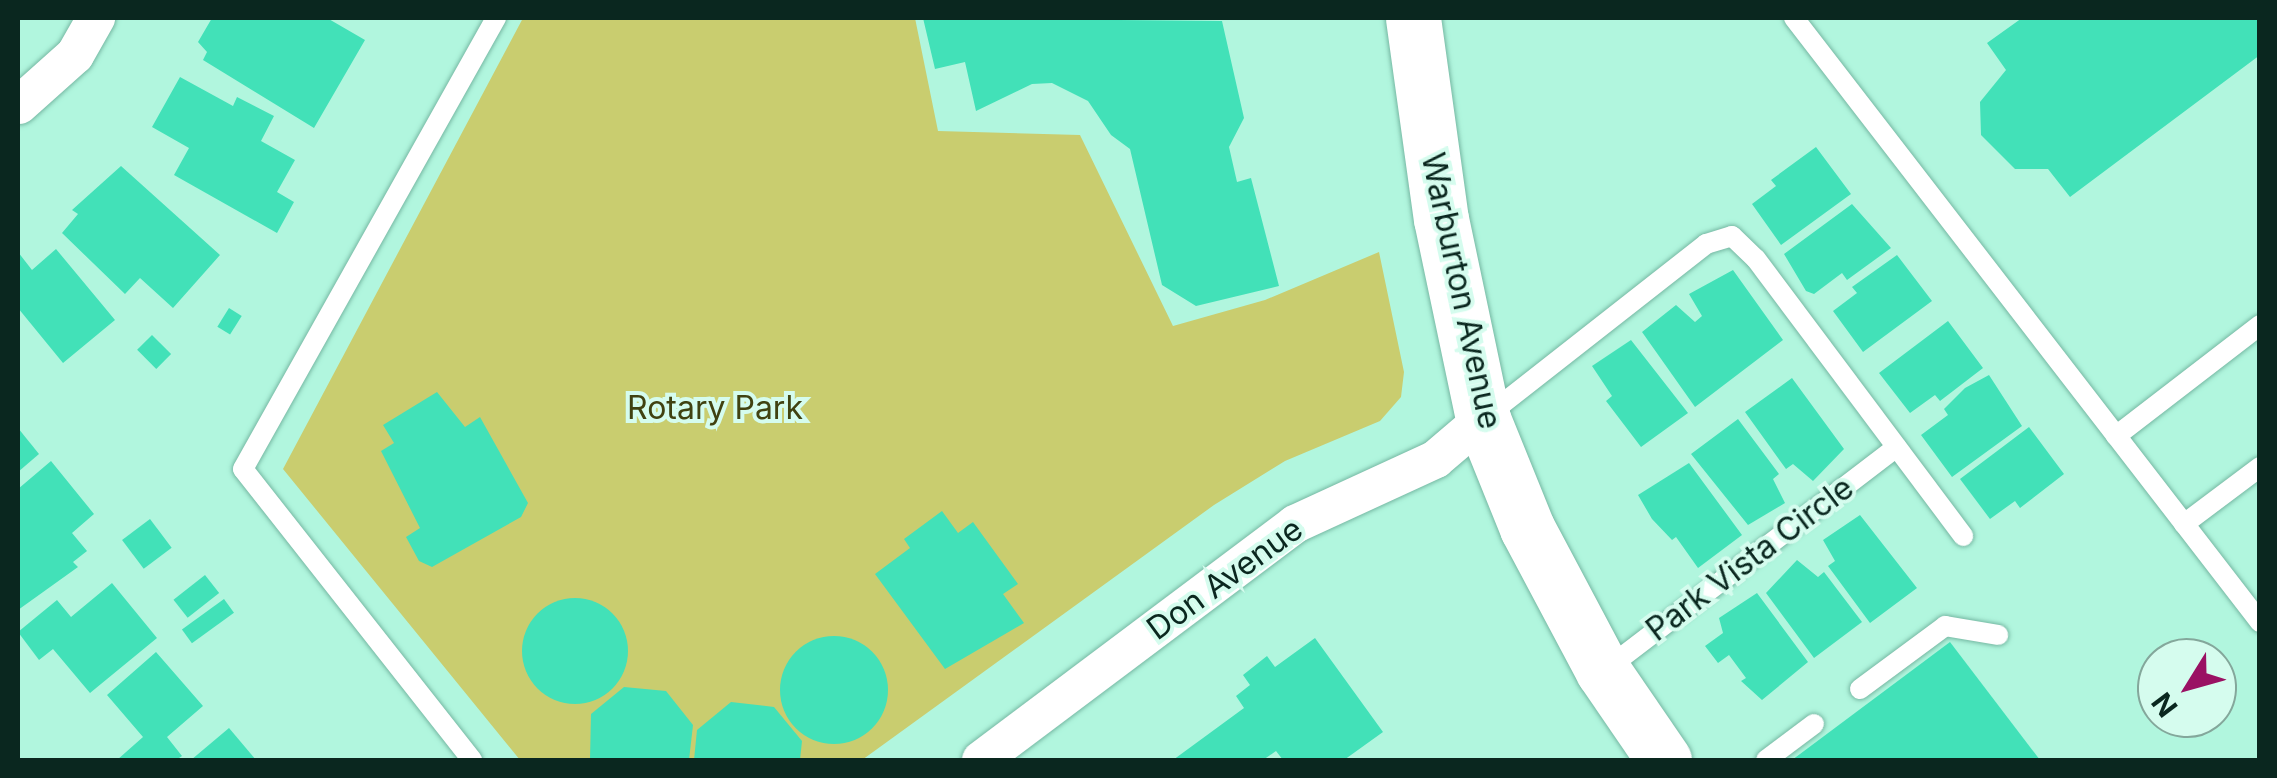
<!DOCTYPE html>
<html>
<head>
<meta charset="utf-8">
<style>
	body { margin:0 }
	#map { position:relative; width:2277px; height:778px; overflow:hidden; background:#b1f6de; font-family:Inter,sans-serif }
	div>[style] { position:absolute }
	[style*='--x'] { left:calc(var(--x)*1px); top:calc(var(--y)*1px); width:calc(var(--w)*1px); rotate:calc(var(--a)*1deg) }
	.green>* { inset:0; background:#c9cd6f }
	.building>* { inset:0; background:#42e1b8; transform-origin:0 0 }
	.round { border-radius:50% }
	.roads { filter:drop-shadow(0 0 2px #76b8a3) drop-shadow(0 0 2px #76b8a3) }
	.lane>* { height:20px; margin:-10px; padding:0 10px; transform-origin:10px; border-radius:10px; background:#fff }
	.street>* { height:38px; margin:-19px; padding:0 19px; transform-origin:19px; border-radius:19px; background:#fff }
	.secondary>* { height:55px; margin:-27.5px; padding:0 27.5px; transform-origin:27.5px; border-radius:27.5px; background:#fff }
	span { translate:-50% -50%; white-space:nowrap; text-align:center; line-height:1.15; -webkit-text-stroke:8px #d5fcee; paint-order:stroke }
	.street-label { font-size:32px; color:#0a271f }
	.park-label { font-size:32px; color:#404211 }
	.frame { position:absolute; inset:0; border:20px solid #0a271f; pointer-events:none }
	.north { position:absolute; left:2137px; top:638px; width:100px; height:100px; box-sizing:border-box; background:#d5fcee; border:2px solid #84a79b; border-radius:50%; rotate:233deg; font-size:28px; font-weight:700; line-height:40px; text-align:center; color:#0a271f }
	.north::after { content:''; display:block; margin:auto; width:35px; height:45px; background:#9a1163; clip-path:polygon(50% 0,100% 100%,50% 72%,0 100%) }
</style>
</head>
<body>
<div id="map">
	<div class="green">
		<div style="clip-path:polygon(523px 18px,915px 18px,938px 131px,1080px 135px,1173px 326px,1265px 300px,1379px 252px,1404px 372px,1401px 397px,1380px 421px,1285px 461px,1214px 505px,862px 760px,520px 760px,283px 469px)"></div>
	</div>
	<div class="building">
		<div style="clip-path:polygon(212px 18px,327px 18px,365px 40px,314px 128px,203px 60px,207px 52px,198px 42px)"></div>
		<div style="clip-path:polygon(923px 18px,1222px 21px,1244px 118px,1229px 147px,1237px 182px,1251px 178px,1279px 286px,1196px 306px,1162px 285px,1130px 149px,1111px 135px,1088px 101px,1052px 83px,1032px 84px,976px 111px,965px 62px,935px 69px)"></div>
		<div style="clip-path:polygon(2022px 18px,2260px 18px,2260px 55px,2070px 197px,2048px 169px,2015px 169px,1981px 135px,1980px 102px,2006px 70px,1987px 43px)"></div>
		<div style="clip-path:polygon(180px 77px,233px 106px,237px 97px,274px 116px,261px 141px,295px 160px,277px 192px,294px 202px,277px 233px,174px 175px,189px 148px,152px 127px)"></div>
		<div style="clip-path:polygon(1816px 147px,1851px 194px,1781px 245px,1752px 204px,1776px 186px,1771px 180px)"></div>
		<div style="clip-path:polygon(121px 166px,220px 255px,173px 308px,140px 278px,125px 294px,62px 233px,78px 214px,72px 210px)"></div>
		<div style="clip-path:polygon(1852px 204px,1891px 248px,1847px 280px,1842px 273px,1814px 294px,1806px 291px,1784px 254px)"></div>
		<div style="clip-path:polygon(56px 249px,115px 320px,63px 363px,18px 308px,18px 252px,32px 270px)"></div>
		<div style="clip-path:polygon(1897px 255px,1932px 301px,1863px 352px,1833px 311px,1857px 293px,1852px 287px)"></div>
		<div style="clip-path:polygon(1733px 270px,1783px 340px,1695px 407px,1642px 332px,1676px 305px,1695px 322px,1702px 316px,1689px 294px)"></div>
		<div style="left:229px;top:308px;width:15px;height:22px;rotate:32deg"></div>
		<div style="clip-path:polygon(1948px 321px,1983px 368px,1940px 401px,1935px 395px,1910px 413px,1879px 373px)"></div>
		<div style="left:152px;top:335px;width:27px;height:21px;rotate:45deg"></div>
		<div style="clip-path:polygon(1631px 340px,1688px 413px,1641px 447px,1606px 401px,1612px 396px,1592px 366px)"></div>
		<div style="clip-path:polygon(1989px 375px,2022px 426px,1952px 477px,1921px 435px,1948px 415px,1944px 409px,1965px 388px)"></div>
		<div style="clip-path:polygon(1792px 378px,1844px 449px,1813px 481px,1793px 464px,1786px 469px,1745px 412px)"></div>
		<div style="clip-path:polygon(437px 392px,465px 427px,480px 417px,528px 503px,521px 517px,432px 567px,419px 561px,406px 537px,420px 528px,381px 451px,394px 443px,383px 425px)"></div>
		<div style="clip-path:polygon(1738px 419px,1779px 474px,1773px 479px,1785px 503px,1748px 525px,1691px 454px)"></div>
		<div style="clip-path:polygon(2029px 427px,2064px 474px,2020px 508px,2015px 501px,1990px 519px,1960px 479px)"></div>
		<div style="clip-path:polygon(18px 428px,39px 454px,18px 472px)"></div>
		<div style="clip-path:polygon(51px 461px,94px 514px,72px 533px,87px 551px,73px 562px,78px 567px,18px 610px,18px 489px)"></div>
		<div style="clip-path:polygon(1689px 463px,1742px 535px,1698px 568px,1676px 537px,1672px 540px,1652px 519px,1638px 495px)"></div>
		<div style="clip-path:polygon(942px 511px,958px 533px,973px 522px,1018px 584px,1003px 594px,1024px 623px,945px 669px,875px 574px,910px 548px,904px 539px)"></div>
		<div style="clip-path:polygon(1860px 515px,1917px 588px,1870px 623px,1828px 566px,1835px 561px,1823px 540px)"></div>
		<div style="left:150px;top:519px;width:36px;height:35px;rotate:53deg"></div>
		<div style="clip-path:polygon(1797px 560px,1818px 577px,1824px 572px,1862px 622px,1814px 658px,1766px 593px)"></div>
		<div style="left:205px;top:575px;width:23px;height:40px;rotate:52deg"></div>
		<div style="clip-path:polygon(112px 583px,157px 638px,90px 693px,53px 649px,39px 660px,18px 632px,57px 600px,71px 617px)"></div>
		<div style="clip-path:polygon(1757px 593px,1808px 662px,1762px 700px,1741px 681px,1746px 678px,1729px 655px,1718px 663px,1705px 646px,1723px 633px,1719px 618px)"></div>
		<div class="round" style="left:522px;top:598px;width:106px;height:106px"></div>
		<div style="left:224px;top:599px;width:17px;height:52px;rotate:54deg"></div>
		<div class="round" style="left:780px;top:636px;width:108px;height:108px"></div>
		<div style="clip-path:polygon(1315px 638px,1383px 732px,1344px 760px,1283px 760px,1276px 751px,1263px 760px,1173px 760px,1244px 708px,1236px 696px,1250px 685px,1243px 675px,1267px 656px,1275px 667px)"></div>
		<div style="clip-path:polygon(1950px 642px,2040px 760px,1792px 760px)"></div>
		<div style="clip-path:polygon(156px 652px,203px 706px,167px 737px,182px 756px,176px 760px,117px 760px,143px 737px,107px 695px)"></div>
		<div style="clip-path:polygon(624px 687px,666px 691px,693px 725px,689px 760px,590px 760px,591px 714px)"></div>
		<div style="clip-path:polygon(731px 702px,774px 707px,802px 741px,800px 760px,694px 760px,697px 730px)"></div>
		<div style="clip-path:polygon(229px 728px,256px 760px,191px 760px)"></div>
	</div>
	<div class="roads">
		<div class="lane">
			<div style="--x:1794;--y:18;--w:763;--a:52.35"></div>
			<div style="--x:1488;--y:415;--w:277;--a:-38.1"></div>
			<div style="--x:1706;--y:244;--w:27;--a:-17"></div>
			<div style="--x:1732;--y:236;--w:33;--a:44"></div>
			<div style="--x:1756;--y:259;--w:346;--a:53.2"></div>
			<div style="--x:2116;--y:436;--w:182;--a:-37.6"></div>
			<div style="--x:2184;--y:524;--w:95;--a:-36.9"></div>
			<div style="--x:1605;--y:670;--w:367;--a:-37.4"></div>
			<div style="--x:1860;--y:689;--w:106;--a:-36.5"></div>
			<div style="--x:1945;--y:626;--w:54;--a:9.6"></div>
			<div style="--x:472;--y:760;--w:370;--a:-128.2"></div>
			<div style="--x:243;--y:469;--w:517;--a:-60.71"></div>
			<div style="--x:1766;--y:760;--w:60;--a:-36.9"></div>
		</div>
		<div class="street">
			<div style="--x:19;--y:105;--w:75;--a:-41.8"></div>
			<div style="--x:75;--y:55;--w:43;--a:-60.4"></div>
			<div style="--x:981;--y:760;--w:393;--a:-36.9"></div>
			<div style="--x:1295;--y:524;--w:155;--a:-24.7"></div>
			<div style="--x:1436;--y:459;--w:62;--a:-40.4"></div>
		</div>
		<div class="secondary">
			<div style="--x:1413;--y:18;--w:203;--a:82.1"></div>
			<div style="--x:1441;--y:219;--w:204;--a:78.1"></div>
			<div style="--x:1483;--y:419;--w:118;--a:68"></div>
			<div style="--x:1527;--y:528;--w:162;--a:62"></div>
			<div style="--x:1603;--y:671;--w:108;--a:55.6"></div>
		</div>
	</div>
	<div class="street-label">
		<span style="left:1461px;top:291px;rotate:78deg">Warburton Avenue</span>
		<span style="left:1750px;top:559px;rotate:-37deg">Park Vista Circle</span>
		<span style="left:1225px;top:579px;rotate:-36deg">Don Avenue</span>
	</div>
	<div class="park-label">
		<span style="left:715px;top:408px">Rotary Park</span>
	</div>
	<div class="frame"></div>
	<div class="north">N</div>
</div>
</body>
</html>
